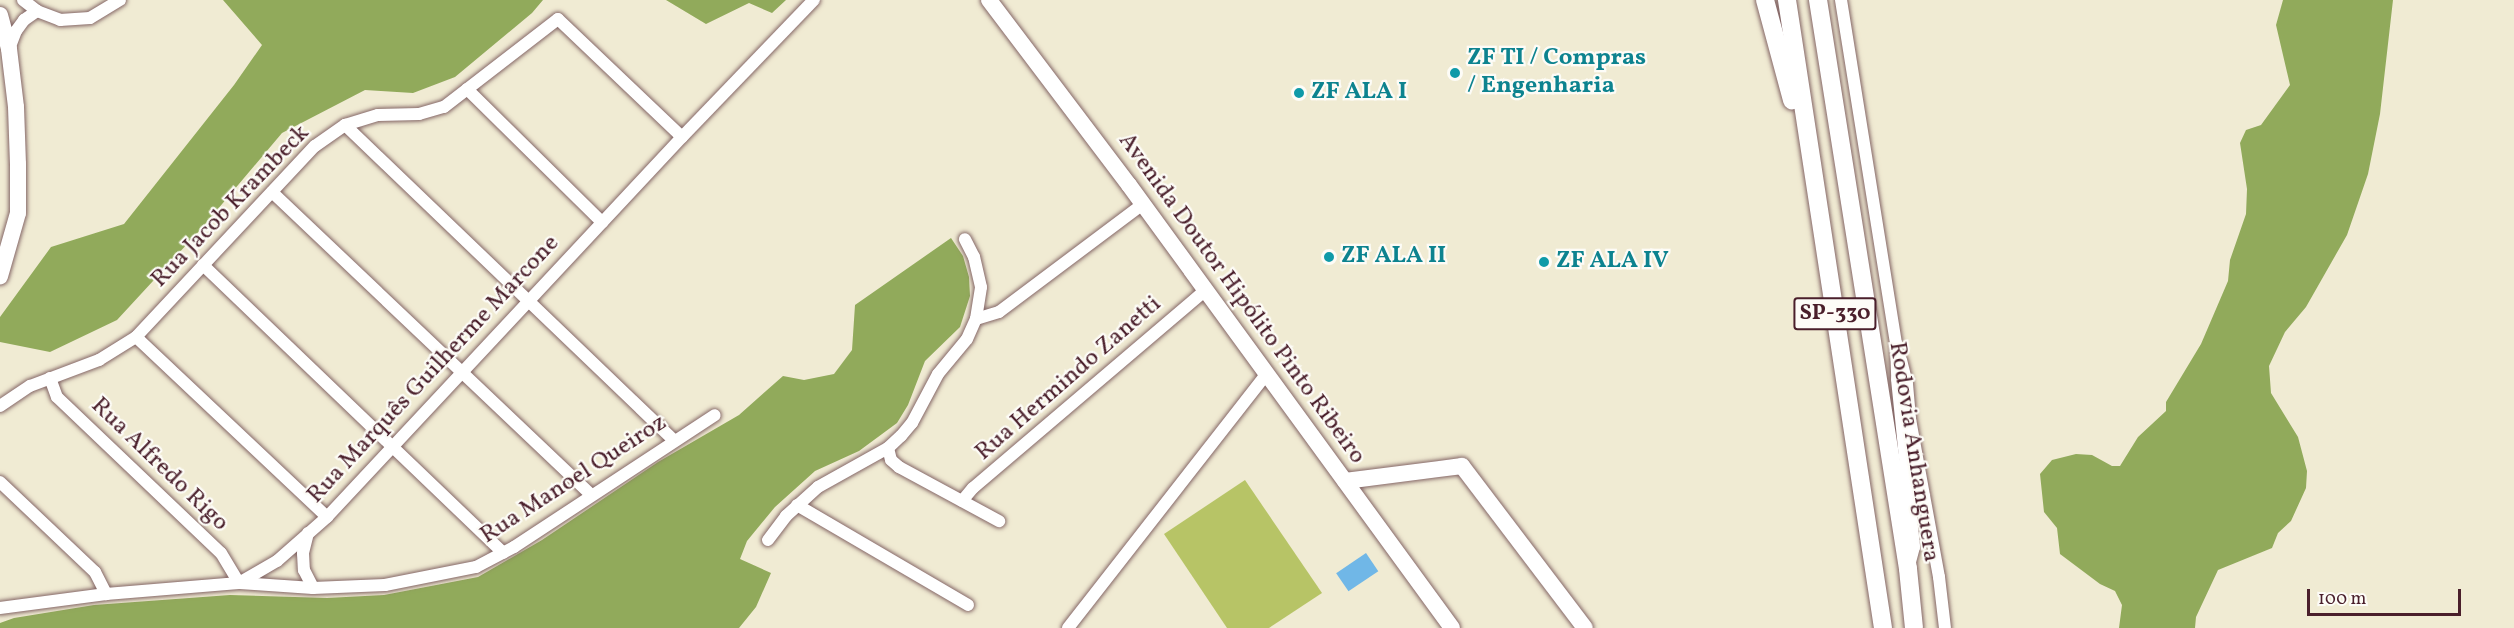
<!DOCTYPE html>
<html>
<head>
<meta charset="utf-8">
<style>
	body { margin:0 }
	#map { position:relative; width:2514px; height:628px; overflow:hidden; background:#f0ebd3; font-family:Vollkorn,serif }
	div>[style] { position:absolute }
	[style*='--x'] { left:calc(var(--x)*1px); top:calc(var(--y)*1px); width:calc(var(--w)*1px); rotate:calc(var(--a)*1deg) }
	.green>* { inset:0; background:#b7c466 }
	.forest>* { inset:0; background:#91aa5b }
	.water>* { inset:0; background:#70b7e7; transform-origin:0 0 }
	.roads { filter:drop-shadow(0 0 2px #846666) drop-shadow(0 0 2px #846666) }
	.minor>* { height:12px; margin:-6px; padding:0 6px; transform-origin:6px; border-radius:6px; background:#fff }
	.major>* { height:16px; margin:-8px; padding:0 8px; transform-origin:8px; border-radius:8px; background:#fff }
	.highway>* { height:18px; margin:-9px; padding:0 9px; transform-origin:9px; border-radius:9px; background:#fff }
	.dots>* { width:16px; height:16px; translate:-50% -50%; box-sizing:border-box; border:3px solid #fdfcf7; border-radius:50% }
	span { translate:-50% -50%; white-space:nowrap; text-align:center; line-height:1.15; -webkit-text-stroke:4.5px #fdfcf7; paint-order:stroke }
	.shield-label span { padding:2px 4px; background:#fdfcf7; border:2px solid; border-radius:4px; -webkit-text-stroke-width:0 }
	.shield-label { font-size:22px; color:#4a1f2b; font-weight:700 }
	.culture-label { font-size:24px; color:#0d838f; font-weight:700 }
	.left { translate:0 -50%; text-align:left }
	.street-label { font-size:24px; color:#4a1f2b }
	.scale { position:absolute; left:2307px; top:589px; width:154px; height:27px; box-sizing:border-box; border:3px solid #4a1f2b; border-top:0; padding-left:8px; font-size:18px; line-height:21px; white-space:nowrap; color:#4a1f2b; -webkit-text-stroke:4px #fdfcf7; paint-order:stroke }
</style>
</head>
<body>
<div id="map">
	<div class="green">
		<div style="clip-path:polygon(1245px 480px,1322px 593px,1269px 628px,1227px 628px,1164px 534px)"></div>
	</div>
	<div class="forest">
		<div style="clip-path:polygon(223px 0,543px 0,532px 13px,455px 77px,413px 93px,365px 90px,282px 133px,201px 229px,117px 320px,50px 352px,0 342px,0 317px,51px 247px,124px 224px,234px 85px,262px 45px)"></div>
		<div style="clip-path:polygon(666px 0,786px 0,772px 13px,749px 3px,706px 24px)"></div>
		<div style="clip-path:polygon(2283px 0,2393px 0,2380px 114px,2368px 174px,2347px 235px,2306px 307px,2285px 332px,2269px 366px,2271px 393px,2298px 437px,2307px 471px,2306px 488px,2291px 521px,2278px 533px,2272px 548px,2218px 570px,2196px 617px,2195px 628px,2119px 628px,2122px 605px,2115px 591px,2100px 584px,2060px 554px,2057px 528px,2044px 512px,2040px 474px,2052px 460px,2076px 454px,2092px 455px,2112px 466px,2120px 466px,2138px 437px,2166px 411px,2166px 402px,2201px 344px,2228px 281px,2230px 260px,2246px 214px,2247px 189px,2240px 143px,2246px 130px,2261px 125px,2290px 85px,2276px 25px)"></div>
		<div style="clip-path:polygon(951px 238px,963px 256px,969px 277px,970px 296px,960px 327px,925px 361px,908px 405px,897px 423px,859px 451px,815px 471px,775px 507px,747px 541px,740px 559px,771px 573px,756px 607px,739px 628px,0 628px,0 623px,14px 618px,94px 605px,230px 595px,327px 598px,384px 595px,478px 577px,542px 540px,658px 462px,739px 415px,783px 376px,804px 380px,834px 374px,852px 350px,855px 305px)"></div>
	</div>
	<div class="water">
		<div style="left:1366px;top:553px;width:22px;height:36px;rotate:56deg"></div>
	</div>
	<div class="roads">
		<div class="minor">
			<div style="--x:23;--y:0;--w:18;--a:38"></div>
			<div style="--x:37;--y:11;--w:25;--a:21"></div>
			<div style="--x:60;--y:20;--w:30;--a:-4"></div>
			<div style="--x:90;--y:18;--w:35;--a:-31"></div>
			<div style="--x:1841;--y:0;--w:347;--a:80.9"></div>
			<div style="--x:1896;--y:343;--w:36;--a:88"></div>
			<div style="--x:1897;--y:379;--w:169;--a:84.2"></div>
			<div style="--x:1914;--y:547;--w:16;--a:105"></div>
			<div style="--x:9;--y:49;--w:19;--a:-69"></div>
			<div style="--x:16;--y:31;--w:14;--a:-54"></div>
			<div style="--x:24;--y:20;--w:16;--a:-35"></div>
			<div style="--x:467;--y:89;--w:190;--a:44.6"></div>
			<div style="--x:345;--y:125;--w:455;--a:43.8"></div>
			<div style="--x:272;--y:192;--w:440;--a:43.5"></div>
			<div style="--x:203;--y:265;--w:416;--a:43.8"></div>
			<div style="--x:976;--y:319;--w:24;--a:-17"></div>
			<div style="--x:999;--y:312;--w:180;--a:-36.9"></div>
			<div style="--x:136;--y:337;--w:262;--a:43.3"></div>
			<div style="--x:1901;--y:360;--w:25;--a:76"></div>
			<div style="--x:1907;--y:384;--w:35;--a:85"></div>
			<div style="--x:1910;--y:419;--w:161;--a:79.6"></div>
			<div style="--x:1939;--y:577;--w:51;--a:83.3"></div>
			<div style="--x:50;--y:378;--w:20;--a:70"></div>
			<div style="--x:57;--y:397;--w:226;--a:43.6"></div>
			<div style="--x:221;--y:553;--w:35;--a:59"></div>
			<div style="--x:0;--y:406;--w:36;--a:-34"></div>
			<div style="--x:30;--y:386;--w:74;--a:-20.6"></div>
			<div style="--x:99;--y:360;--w:44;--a:-31.9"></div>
			<div style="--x:136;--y:337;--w:262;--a:-46.9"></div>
			<div style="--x:315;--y:146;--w:37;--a:-35"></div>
			<div style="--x:345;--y:125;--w:34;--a:-17"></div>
			<div style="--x:378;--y:115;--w:41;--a:-1.4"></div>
			<div style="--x:419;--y:114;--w:26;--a:-16"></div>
			<div style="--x:444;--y:107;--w:144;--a:-37.7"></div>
			<div style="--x:558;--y:19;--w:171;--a:43.6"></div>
			<div style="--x:888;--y:448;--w:12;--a:76"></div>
			<div style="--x:891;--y:460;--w:11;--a:41"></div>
			<div style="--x:899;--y:467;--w:114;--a:28.4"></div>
			<div style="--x:0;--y:482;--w:131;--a:43.5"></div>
			<div style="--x:95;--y:572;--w:25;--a:63"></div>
			<div style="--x:962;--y:501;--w:17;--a:-50"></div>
			<div style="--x:973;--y:488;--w:306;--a:-40.4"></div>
			<div style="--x:797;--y:505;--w:198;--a:30.3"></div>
			<div style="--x:308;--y:533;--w:21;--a:104"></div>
			<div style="--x:303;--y:553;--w:17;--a:87"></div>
			<div style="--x:304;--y:570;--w:20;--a:63"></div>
			<div style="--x:768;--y:540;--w:30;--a:-53"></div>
			<div style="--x:786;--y:516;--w:43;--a:-42.2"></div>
			<div style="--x:818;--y:487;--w:80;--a:-29.1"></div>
			<div style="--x:888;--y:448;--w:18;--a:-43"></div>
			<div style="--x:901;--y:436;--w:17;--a:-50"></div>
			<div style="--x:912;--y:423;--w:55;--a:-62"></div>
			<div style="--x:938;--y:374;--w:45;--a:-50.4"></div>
			<div style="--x:967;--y:339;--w:22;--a:-66"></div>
			<div style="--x:976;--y:319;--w:32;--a:-81"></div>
			<div style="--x:981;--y:287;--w:31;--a:-103"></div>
			<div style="--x:974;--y:257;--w:20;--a:-117"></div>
			<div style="--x:240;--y:583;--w:73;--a:3.9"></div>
			<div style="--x:313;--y:588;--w:72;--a:-2.4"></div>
			<div style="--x:385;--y:585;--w:93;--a:-11.2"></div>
			<div style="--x:476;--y:567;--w:43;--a:-27.8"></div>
			<div style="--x:514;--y:547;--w:240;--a:-33.3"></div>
			<div style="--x:0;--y:608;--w:107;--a:-7.5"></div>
			<div style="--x:106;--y:594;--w:133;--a:-4.7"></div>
			<div style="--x:239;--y:583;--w:44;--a:-30.1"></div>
			<div style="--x:277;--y:561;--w:67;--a:-41.3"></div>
			<div style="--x:327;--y:517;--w:520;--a:-46.95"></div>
			<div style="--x:682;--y:137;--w:190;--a:-46.1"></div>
			<div style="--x:1068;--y:628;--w:323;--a:-52"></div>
		</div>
		<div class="major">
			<div style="--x:989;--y:0;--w:232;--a:52.9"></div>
			<div style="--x:1129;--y:185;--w:548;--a:53.9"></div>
			<div style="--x:0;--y:15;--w:35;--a:75"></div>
			<div style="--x:9;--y:49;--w:58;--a:83.1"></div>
			<div style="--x:16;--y:107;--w:57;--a:88"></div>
			<div style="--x:18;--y:164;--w:49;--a:90"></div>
			<div style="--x:18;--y:213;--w:66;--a:105.9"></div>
			<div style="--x:1345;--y:481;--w:118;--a:-7.3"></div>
			<div style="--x:1462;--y:466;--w:203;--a:52.8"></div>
		</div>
		<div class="highway">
			<div style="--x:1765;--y:0;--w:104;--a:74.9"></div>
			<div style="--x:1787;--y:0;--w:635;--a:81.31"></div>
			<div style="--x:1818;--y:0;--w:576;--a:81.01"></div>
			<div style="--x:1908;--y:569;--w:59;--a:84.2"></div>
		</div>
	</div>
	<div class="dots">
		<div style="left:1455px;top:73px;background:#0f9aa8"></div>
		<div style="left:1299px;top:93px;background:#0f9aa8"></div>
		<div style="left:1329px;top:257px;background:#0f9aa8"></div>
		<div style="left:1544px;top:262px;background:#0f9aa8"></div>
	</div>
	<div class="shield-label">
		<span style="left:1835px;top:314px">SP-330</span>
	</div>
	<div class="culture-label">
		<span class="left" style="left:1467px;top:73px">ZF TI / Compras<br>/ Engenharia</span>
		<span class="left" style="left:1311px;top:93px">ZF ALA I</span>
		<span class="left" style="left:1341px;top:257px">ZF ALA II</span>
		<span class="left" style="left:1556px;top:262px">ZF ALA IV</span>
	</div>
	<div class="street-label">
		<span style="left:231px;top:207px;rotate:-46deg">Rua Jacob Krambeck</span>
		<span style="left:1241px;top:299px;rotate:54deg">Avenida Doutor Hipólito Pinto Ribeiro</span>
		<span style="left:434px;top:370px;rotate:-47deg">Rua Marquês Guilherme Marcone</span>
		<span style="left:1069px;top:379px;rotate:-41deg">Rua Hermindo Zanetti</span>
		<span style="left:1913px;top:452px;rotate:81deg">Rodovia Anhanguera</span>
		<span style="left:159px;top:465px;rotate:44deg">Rua Alfredo Rigo</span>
		<span style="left:574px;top:480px;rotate:-33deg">Rua Manoel Queiroz</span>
	</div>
	<div class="scale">100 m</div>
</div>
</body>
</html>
